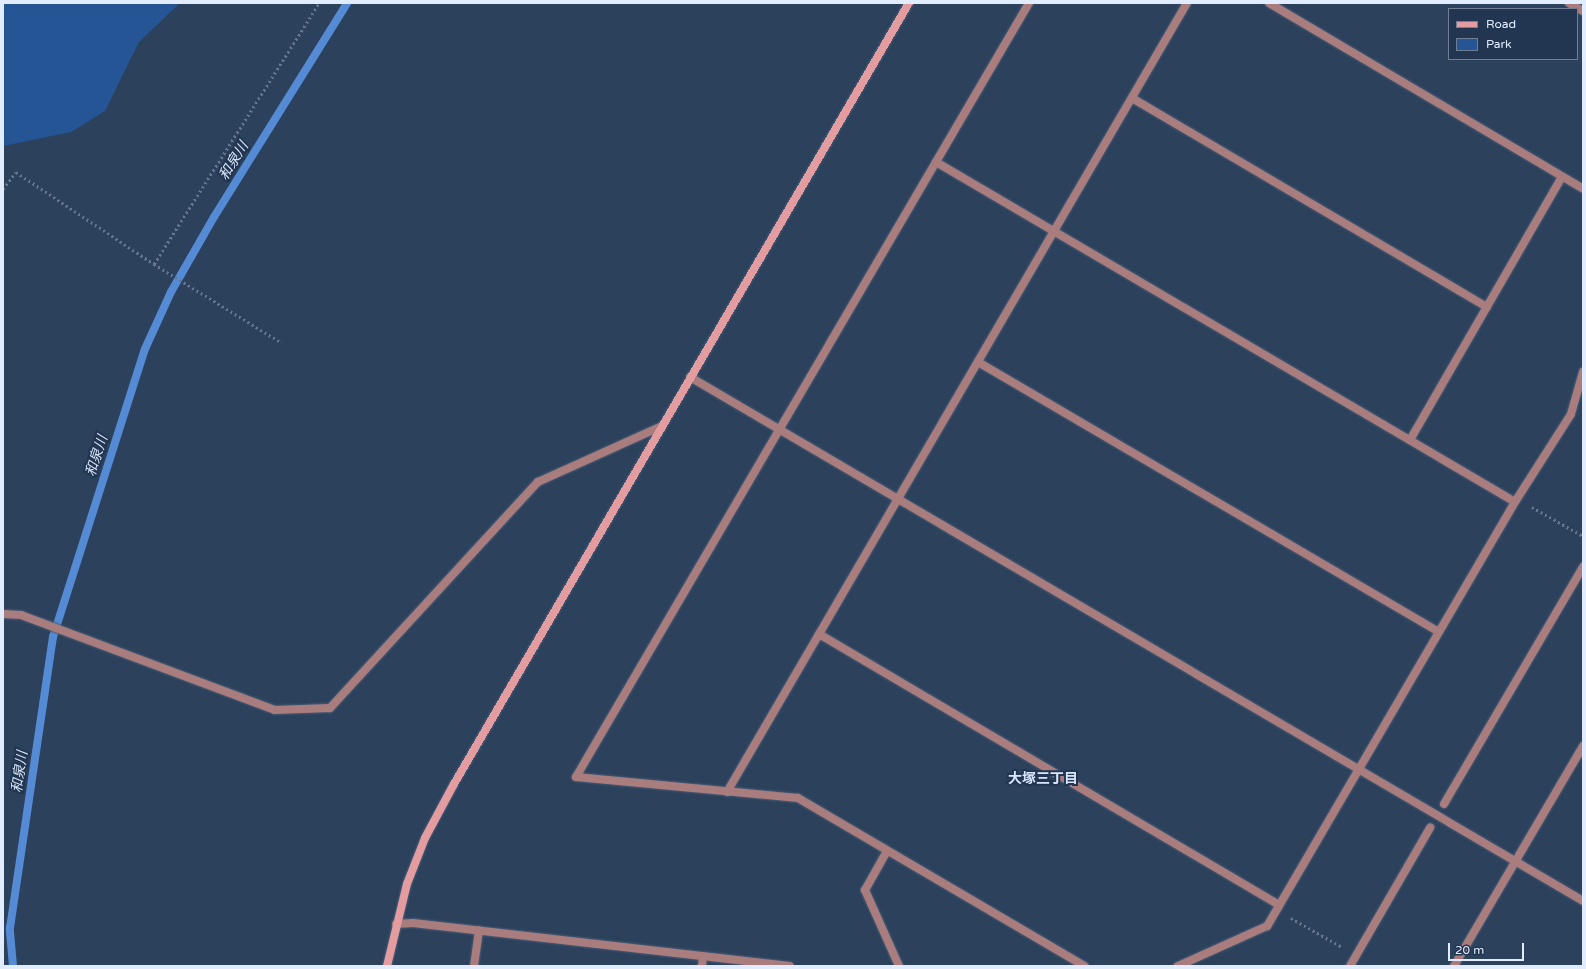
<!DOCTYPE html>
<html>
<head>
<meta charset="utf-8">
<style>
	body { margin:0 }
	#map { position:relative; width:1586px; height:969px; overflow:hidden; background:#2c415c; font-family:"Varela Round","Noto Sans JP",sans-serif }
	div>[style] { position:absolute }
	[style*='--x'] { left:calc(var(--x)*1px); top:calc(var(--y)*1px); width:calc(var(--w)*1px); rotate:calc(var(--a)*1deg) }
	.green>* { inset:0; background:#255595 }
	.stream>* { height:8px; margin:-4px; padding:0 4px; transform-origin:4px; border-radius:4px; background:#558bd4 }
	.path>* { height:2.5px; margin-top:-1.25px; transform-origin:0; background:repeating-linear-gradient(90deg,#65788f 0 2px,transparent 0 5px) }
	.roads { filter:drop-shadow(0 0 1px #495d76) drop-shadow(0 0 1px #495d76) }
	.street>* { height:8px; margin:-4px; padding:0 4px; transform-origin:4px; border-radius:4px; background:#a97c7d }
	.secondary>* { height:8px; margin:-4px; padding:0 4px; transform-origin:4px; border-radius:4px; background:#e39c9f }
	span { translate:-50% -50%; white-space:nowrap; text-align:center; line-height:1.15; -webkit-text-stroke:4px #223651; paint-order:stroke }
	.water-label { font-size:14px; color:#d6e4f8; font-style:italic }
	.neighbourhood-label { font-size:14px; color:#d6e5fa; font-weight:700 }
	.frame { position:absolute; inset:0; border:4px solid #e1edfe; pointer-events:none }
	.legend { position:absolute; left:1448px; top:8px; width:130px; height:52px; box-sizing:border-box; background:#223651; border:1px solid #6e7f96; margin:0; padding:5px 7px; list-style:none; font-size:12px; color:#e1edfe }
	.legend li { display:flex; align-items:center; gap:8px; height:20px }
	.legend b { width:20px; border:1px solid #6e7f96 }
	.scale { position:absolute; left:1448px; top:943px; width:76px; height:18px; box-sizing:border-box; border:2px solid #e1edfe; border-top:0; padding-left:5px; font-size:12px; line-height:14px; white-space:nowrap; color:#e1edfe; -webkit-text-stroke:3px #223651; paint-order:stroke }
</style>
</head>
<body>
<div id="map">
	<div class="green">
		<div style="clip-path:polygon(3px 3px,180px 3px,139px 42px,105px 111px,71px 132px,3px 146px)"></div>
	</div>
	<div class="stream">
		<div style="--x:13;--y:966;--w:38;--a:-95"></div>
		<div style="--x:10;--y:928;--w:294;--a:-81.6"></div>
		<div style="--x:53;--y:637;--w:302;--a:-72.3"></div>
		<div style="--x:145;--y:349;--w:63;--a:-65.5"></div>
		<div style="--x:171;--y:292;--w:86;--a:-60.2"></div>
		<div style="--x:214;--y:217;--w:252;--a:-58.1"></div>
	</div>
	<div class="path">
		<div style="--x:3;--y:189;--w:21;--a:-53"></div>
		<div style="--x:16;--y:172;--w:166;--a:33.7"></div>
		<div style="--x:154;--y:264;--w:150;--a:31.7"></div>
		<div style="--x:154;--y:264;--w:309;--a:-57.7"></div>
		<div style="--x:1532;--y:507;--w:59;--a:29.6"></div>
		<div style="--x:1291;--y:918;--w:59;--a:29.6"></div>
	</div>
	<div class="roads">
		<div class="street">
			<div style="--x:1029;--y:3;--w:897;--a:120.34"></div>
			<div style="--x:576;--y:777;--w:223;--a:5.4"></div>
			<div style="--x:798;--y:798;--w:332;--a:30.4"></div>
			<div style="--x:1269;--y:3;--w:365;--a:30.6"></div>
			<div style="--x:1569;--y:3;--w:16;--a:30"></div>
			<div style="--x:1132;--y:98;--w:412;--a:30.5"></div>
			<div style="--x:936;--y:162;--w:671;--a:30.42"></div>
			<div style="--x:1515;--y:502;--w:491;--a:120.3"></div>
			<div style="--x:1267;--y:926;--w:98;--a:155.8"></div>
			<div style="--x:978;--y:362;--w:534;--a:30.36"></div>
			<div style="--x:690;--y:377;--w:1035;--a:30.4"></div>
			<div style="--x:1410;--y:440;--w:304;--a:-60"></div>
			<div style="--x:1515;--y:502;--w:104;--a:-57.5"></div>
			<div style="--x:1571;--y:414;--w:44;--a:-74.1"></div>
			<div style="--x:3;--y:614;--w:18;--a:3"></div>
			<div style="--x:21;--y:615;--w:271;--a:20.5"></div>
			<div style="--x:275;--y:710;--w:55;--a:-2.1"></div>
			<div style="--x:330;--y:708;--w:307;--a:-47.4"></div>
			<div style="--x:538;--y:482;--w:136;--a:-24.3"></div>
			<div style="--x:819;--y:634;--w:534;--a:30.5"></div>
			<div style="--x:727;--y:792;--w:913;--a:-59.76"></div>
			<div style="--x:1444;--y:804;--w:275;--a:-59.6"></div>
			<div style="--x:887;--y:851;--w:45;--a:119.4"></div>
			<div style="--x:865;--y:890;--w:83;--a:65.9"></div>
			<div style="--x:396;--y:924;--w:17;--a:-3"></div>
			<div style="--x:413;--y:923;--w:379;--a:6.5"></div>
			<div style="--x:474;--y:966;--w:36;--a:-82"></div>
			<div style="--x:702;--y:966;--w:10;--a:-84"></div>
			<div style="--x:1350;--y:966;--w:160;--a:-59.9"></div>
			<div style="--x:1454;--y:966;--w:255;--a:-59.6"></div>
		</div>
		<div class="secondary">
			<div style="--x:387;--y:966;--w:84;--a:-76.3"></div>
			<div style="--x:407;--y:884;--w:49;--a:-68.6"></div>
			<div style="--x:425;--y:838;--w:61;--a:-61.8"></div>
			<div style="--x:454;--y:784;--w:904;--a:-59.78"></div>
		</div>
	</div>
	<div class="water-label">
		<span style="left:234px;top:161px;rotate:-58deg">和泉川</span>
		<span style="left:97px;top:456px;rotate:-72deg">和泉川</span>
		<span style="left:20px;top:772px;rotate:-82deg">和泉川</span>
	</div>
	<div class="neighbourhood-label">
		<span style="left:1043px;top:779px">大塚三丁目</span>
	</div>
	<div class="frame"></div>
	<ul class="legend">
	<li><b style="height:5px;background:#e39c9f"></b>Road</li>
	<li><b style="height:11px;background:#255595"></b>Park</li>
	</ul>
	<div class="scale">20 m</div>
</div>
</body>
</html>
